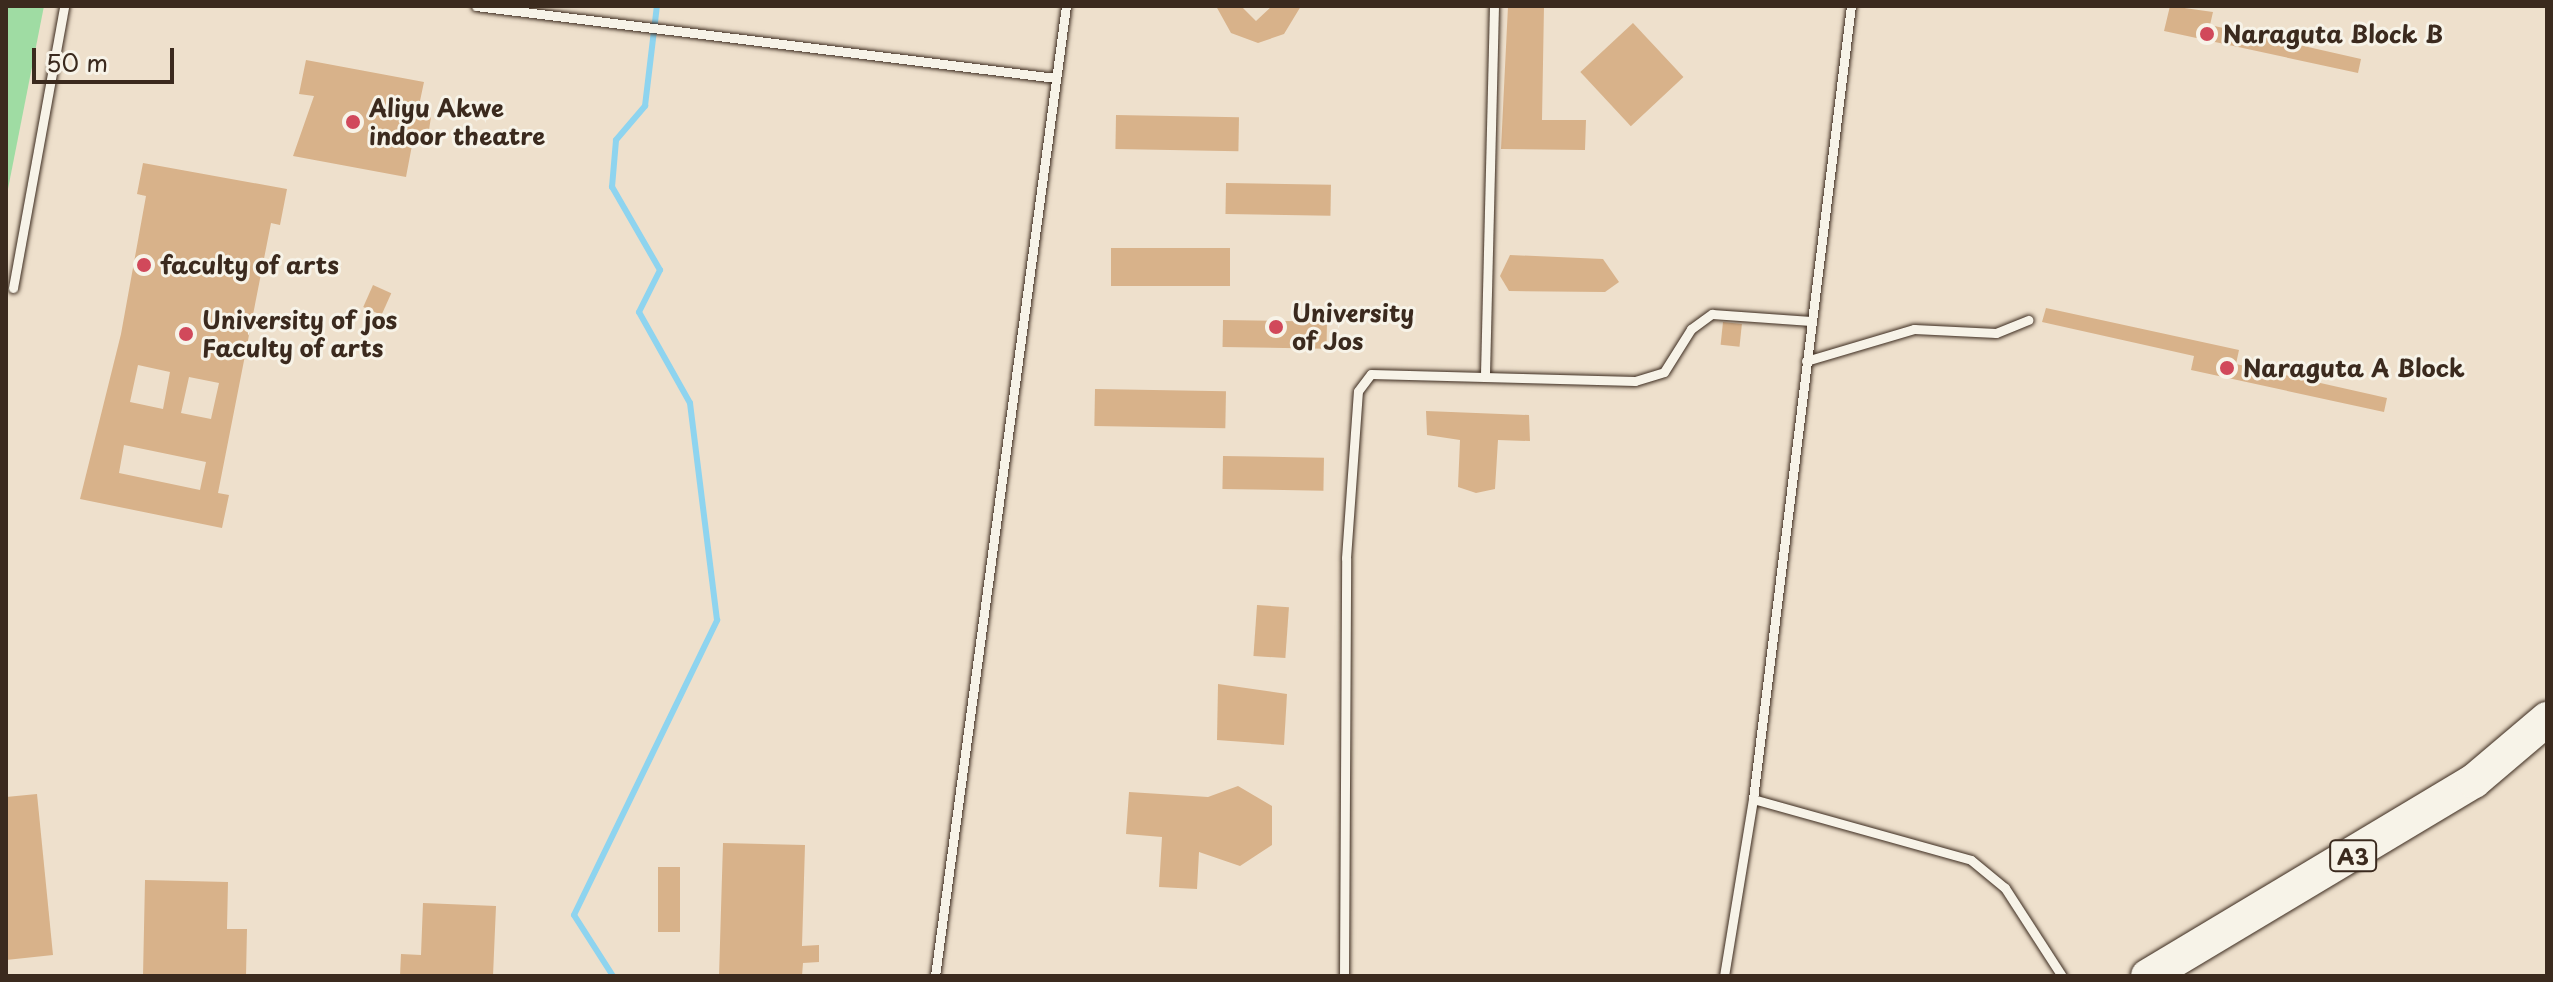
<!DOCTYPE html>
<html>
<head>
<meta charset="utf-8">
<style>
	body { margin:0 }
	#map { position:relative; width:2553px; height:982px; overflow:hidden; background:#eee0cc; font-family:"Playpen Sans",sans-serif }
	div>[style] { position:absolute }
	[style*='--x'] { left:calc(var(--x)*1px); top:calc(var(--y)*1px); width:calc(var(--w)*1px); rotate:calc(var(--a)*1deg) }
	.green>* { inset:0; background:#9fdca3 }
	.stream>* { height:6px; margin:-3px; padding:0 3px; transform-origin:3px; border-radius:3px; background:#8ed4ef }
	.building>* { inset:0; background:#d8b28a; transform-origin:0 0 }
	.roads { filter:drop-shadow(0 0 2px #3b2a1e) drop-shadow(0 0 2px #3b2a1e) }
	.lane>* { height:9px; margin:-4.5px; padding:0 4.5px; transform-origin:4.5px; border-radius:4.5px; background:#f7f3e8 }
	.highway>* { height:34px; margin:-17px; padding:0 17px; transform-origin:17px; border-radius:17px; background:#f7f3e8 }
	.dots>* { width:22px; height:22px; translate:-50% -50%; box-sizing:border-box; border:4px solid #f7f3e8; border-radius:50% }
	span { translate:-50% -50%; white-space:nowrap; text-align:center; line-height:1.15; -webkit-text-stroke:6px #f7f3e8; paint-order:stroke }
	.shield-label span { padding:2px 6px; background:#f7f3e8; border:2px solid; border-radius:6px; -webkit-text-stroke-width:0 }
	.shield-label { font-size:22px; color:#3b2a1e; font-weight:700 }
	.poi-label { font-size:24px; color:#3b2a1e; font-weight:700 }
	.left { translate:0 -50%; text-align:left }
	.frame { position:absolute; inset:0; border:8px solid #3b2a1e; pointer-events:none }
	.scale { position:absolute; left:32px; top:48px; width:142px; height:36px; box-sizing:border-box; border:4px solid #3b2a1e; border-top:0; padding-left:10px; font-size:24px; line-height:28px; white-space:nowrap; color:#3b2a1e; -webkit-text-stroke:6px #f7f3e8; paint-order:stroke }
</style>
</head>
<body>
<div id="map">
	<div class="green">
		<div style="clip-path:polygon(6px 6px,44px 6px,6px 199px)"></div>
	</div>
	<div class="stream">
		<div style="--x:613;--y:976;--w:72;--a:-122.6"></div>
		<div style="--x:574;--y:915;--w:328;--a:-64.1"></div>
		<div style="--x:717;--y:620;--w:219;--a:-97.1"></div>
		<div style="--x:690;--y:403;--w:104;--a:-119.3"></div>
		<div style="--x:639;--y:312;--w:47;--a:-63.4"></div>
		<div style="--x:660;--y:270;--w:96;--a:-120"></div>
		<div style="--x:612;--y:187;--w:47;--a:-85.1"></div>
		<div style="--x:616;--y:140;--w:45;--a:-49.5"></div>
		<div style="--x:645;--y:106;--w:101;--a:-83.2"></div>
	</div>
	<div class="building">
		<div style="clip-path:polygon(1216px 6px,1241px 6px,1256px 21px,1272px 6px,1301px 6px,1284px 34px,1258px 43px,1231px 33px)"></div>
		<div style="clip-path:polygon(1508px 6px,1544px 6px,1542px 120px,1586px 120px,1585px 150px,1501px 149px)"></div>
		<div style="clip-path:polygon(2170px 6px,2213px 12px,2210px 25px,2361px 59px,2358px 73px,2164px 31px)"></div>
		<div style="left:1633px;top:23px;width:74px;height:72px;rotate:47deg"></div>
		<div style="clip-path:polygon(306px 60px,424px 82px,417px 115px,431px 117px,427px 143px,413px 140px,406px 177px,293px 156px,314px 96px,299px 94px)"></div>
		<div style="left:1116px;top:115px;width:123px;height:34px;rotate:1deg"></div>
		<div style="clip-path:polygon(evenodd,143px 163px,287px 189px,280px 225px,271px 223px,218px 493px,229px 495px,222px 528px,80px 499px,121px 334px,146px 196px,137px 194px,143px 163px,138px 365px,170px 372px,163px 409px,130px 402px,138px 365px,143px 163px,189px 377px,219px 383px,211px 419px,181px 413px,189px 377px,143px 163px,124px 445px,206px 462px,200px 490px,119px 473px,124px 445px)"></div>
		<div style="left:1226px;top:183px;width:105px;height:31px;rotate:1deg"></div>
		<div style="left:1111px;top:248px;width:119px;height:38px"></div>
		<div style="clip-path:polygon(1510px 255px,1603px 259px,1619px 282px,1605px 292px,1509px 291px,1500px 276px)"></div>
		<div style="left:373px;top:285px;width:20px;height:24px;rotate:24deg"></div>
		<div style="clip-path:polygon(2046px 308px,2239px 350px,2236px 364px,2387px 398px,2384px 412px,2191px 370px,2194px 356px,2042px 322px)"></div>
		<div style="left:1223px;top:320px;width:104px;height:27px;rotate:1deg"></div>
		<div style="left:1723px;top:322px;width:19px;height:23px;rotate:6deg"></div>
		<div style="left:1095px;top:389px;width:131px;height:37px;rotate:1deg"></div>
		<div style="clip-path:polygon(1426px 411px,1529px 415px,1530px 441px,1498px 440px,1495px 489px,1476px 493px,1458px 487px,1460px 440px,1427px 435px)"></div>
		<div style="left:1223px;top:456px;width:101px;height:33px;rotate:1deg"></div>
		<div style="left:1257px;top:605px;width:32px;height:51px;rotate:4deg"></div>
		<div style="clip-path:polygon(1218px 684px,1287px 694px,1284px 745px,1217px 740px)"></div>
		<div style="clip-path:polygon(1238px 786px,1272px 806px,1272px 845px,1240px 866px,1199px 852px,1197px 889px,1159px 887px,1162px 837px,1126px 834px,1129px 792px,1208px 797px)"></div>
		<div style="clip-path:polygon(37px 794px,53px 955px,6px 960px,6px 797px)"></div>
		<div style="clip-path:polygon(723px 843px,805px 845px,802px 946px,819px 945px,819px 962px,803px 963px,802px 976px,719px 976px)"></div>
		<div style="left:658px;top:867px;width:22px;height:65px"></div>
		<div style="clip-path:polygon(145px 880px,228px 882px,227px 929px,247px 929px,246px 976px,143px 976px)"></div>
		<div style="clip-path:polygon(423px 903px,496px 906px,493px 976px,400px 976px,401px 954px,421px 955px)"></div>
	</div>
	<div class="roads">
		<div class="lane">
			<div style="--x:476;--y:6;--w:584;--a:7.08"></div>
			<div style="--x:13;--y:288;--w:287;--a:-79.7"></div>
			<div style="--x:1806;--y:361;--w:113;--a:-16.5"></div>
			<div style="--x:1914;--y:329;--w:82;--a:2.8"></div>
			<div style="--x:1996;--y:333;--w:35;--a:-22"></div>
			<div style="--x:1485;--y:374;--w:368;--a:-88.6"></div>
			<div style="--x:1753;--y:799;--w:226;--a:15.6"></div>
			<div style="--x:1971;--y:860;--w:44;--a:39.5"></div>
			<div style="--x:2005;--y:888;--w:105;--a:57.1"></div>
			<div style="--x:935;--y:976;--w:979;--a:-82.31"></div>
			<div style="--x:1344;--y:976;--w:418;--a:-89.7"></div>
			<div style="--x:1346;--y:558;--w:167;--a:-85.9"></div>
			<div style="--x:1358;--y:391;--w:21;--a:-53"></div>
			<div style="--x:1371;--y:374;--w:264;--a:1.5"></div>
			<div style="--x:1635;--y:381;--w:30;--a:-17"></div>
			<div style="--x:1664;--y:372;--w:51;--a:-57.9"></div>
			<div style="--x:1691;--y:329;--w:26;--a:-36"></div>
			<div style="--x:1712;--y:314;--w:99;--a:4"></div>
			<div style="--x:1724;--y:976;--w:179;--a:-80.7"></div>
			<div style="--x:1753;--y:799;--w:799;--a:-82.96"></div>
		</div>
		<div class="highway">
			<div style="--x:2148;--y:976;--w:380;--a:-30.9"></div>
			<div style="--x:2474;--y:781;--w:96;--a:-40.3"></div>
		</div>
	</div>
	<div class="dots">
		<div style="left:2207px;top:34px;background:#d1495b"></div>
		<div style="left:353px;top:122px;background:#d1495b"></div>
		<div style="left:144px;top:265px;background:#d1495b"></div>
		<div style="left:1276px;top:327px;background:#d1495b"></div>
		<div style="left:186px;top:334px;background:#d1495b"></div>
		<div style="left:2227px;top:368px;background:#d1495b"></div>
	</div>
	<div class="shield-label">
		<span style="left:2353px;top:856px">A3</span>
	</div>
	<div class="poi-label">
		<span class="left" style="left:2223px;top:34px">Naraguta Block B</span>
		<span class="left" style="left:369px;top:122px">Aliyu Akwe<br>indoor theatre</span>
		<span class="left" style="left:160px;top:265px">faculty of arts</span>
		<span class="left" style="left:1292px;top:327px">University<br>of Jos</span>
		<span class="left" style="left:202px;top:334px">University of jos<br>Faculty of arts</span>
		<span class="left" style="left:2243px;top:368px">Naraguta A Block</span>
	</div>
	<div class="frame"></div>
	<div class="scale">50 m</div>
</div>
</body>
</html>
